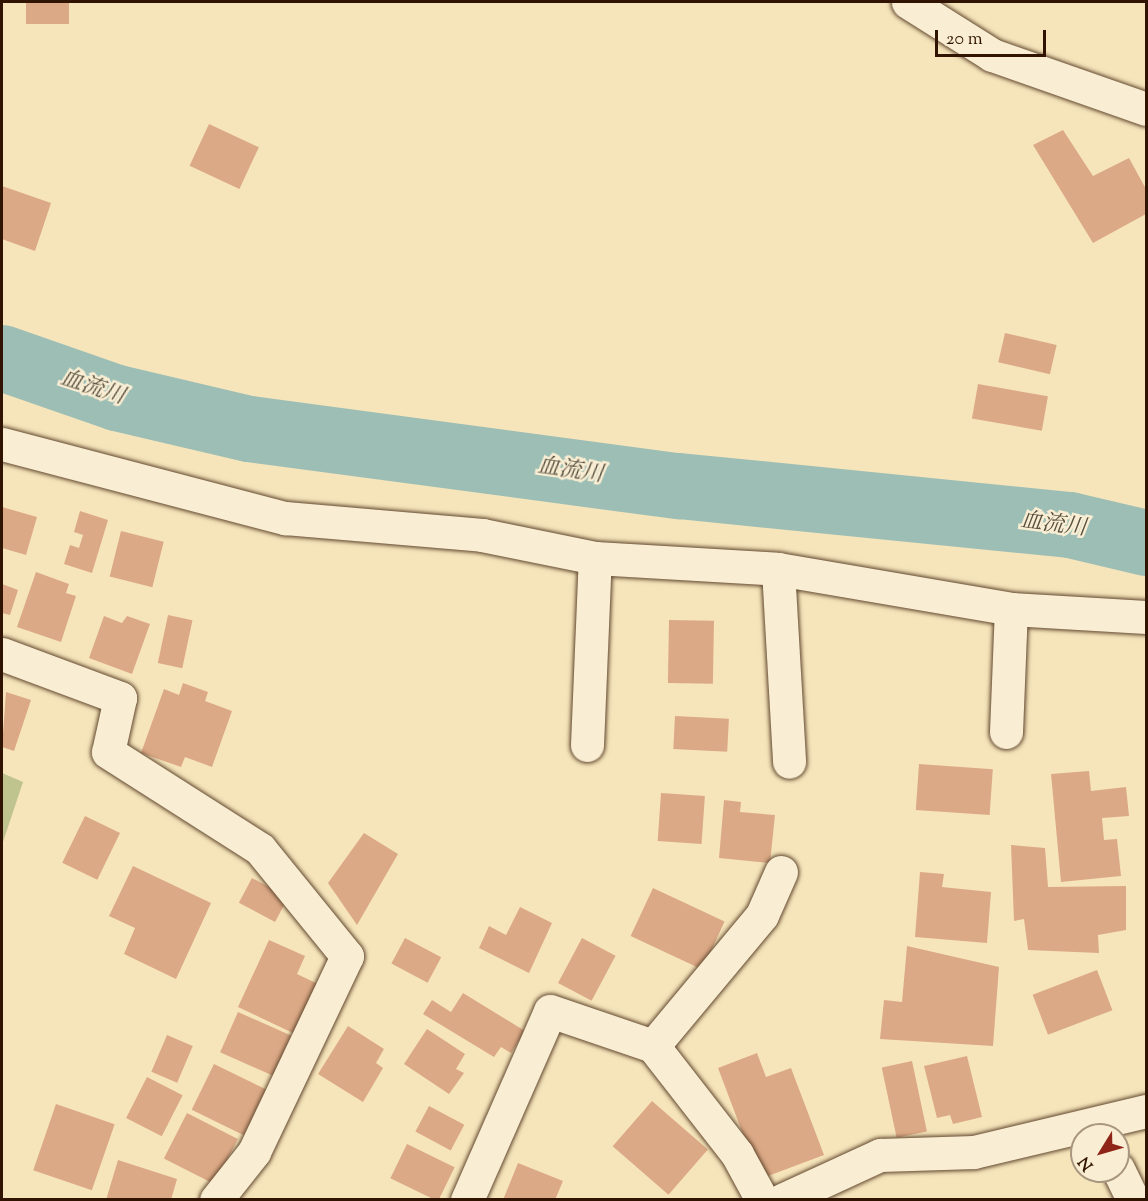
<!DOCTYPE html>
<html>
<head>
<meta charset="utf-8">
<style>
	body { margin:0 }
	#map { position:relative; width:1148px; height:1201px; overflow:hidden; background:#f6e5bb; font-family:"Sorts Mill Goudy","Noto Serif JP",serif }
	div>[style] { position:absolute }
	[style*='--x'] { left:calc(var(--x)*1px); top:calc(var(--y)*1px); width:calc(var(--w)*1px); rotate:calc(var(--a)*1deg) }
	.green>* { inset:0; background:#bfc38e }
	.river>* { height:66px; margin:-33px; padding:0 33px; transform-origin:33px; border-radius:33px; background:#9dbeb5 }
	.building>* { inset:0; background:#dca986; transform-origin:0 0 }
	.roads { filter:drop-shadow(0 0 2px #62482f) drop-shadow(0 0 2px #62482f) }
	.minor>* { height:33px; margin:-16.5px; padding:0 16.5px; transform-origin:16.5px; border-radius:16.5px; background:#f9eed3 }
	.tertiary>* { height:33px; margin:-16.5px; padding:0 16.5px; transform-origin:16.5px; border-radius:16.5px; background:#f9eed3 }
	span { translate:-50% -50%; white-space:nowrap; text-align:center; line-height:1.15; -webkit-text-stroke:5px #f9eed3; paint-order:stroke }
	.water-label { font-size:22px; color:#564f3f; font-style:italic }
	.frame { position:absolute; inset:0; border:3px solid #301300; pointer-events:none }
	.north { position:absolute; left:1070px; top:1123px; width:60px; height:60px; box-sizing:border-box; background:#f9eed3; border:2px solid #a9967f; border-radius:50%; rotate:233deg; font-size:16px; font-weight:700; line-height:24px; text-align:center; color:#301300 }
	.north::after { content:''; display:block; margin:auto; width:21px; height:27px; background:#8f2418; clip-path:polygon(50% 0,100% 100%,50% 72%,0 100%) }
	.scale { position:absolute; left:935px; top:30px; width:111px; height:27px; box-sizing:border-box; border:3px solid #301300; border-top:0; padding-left:8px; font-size:18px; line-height:21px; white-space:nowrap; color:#301300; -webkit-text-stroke:4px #f9eed3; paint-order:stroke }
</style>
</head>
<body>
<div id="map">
	<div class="green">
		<div style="clip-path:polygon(2px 773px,23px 782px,2px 845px)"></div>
	</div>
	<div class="river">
		<div style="--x:2;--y:358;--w:122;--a:19.2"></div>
		<div style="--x:117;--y:398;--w:136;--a:13.2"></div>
		<div style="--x:249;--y:429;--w:434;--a:7.6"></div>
		<div style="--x:679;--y:486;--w:393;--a:5.7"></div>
		<div style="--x:1070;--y:525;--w:78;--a:13.3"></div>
	</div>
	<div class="building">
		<div style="left:26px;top:2px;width:43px;height:22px"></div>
		<div style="left:209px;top:124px;width:55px;height:46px;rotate:25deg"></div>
		<div style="clip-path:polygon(1063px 130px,1093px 176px,1129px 158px,1146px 189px,1146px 214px,1093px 243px,1033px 145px)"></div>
		<div style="clip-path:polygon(2px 186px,51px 203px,35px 251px,2px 239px)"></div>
		<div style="left:1005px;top:333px;width:53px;height:30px;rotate:13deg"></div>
		<div style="left:978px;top:384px;width:71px;height:35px;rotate:10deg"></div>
		<div style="clip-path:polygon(2px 507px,37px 517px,26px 555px,2px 548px)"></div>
		<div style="clip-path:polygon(80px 511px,108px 520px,92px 573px,64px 564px,70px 545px,79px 548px,83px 535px,74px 532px)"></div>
		<div style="left:121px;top:531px;width:44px;height:47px;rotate:14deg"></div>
		<div style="clip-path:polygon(36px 572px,69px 584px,66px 593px,76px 596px,61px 642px,17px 627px)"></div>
		<div style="clip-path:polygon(2px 584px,18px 590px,10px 615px,2px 613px)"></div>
		<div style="left:168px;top:615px;width:25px;height:49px;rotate:12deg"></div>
		<div style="clip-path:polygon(104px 616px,122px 623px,127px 616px,150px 624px,132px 674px,89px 658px)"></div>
		<div style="left:669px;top:620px;width:45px;height:63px;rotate:1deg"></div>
		<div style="clip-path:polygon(183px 683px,208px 692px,205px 701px,232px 711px,212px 767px,185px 757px,181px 767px,141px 753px,164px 689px,179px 695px)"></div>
		<div style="clip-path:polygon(6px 692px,31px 700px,14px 751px,2px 747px)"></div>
		<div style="left:675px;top:716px;width:54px;height:33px;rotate:3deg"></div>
		<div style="left:919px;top:764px;width:74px;height:46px;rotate:4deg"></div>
		<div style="clip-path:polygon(1089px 771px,1091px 791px,1126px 787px,1129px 816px,1102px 818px,1104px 840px,1117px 839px,1121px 876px,1061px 882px,1051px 774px)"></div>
		<div style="left:661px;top:793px;width:44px;height:48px;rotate:4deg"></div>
		<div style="clip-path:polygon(724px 800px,741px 802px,740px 812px,775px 815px,770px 863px,719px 858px)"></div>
		<div style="left:85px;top:816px;width:39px;height:52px;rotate:26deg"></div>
		<div style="clip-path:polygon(364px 833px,398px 854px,357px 925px,328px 883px)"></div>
		<div style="clip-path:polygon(1011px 845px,1045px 848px,1048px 887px,1126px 886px,1126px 930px,1098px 935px,1099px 953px,1028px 950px,1024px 919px,1014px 921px)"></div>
		<div style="clip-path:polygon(133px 866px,211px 903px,176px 979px,124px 954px,135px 928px,109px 916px)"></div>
		<div style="clip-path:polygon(920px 872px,944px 874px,942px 887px,991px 892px,987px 943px,915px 937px)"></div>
		<div style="left:252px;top:878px;width:41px;height:28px;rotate:28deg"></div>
		<div style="left:653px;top:888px;width:79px;height:53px;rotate:25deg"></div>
		<div style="clip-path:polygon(520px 907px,552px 923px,529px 973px,479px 948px,489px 926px,506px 935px)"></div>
		<div style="left:405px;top:938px;width:41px;height:29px;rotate:28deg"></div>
		<div style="left:582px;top:938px;width:38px;height:51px;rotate:28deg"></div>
		<div style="clip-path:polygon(269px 940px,305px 956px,297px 974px,318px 984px,295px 1034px,238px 1007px)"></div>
		<div style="clip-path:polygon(907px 946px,999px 967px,993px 1046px,880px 1039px,884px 1000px,902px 1002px)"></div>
		<div style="left:1097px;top:970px;width:43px;height:69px;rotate:69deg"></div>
		<div style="clip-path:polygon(463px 993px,525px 1031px,511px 1053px,501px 1047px,494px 1057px,423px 1014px,432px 1000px,451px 1012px)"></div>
		<div style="left:238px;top:1012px;width:58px;height:44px;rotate:24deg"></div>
		<div style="clip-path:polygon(348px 1026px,384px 1049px,376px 1063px,383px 1068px,363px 1102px,318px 1074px)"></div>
		<div style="clip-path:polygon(427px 1029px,465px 1054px,456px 1069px,464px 1073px,449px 1094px,404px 1064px)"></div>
		<div style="left:167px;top:1035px;width:28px;height:40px;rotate:23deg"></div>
		<div style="clip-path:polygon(757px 1053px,766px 1077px,791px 1068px,824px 1155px,760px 1179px,718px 1068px)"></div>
		<div style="clip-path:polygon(967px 1056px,982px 1117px,953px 1124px,950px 1115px,937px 1118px,924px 1066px)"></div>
		<div style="left:912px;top:1061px;width:72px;height:31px;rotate:78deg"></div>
		<div style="left:214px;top:1064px;width:58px;height:51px;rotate:26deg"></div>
		<div style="left:147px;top:1077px;width:40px;height:46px;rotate:27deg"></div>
		<div style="left:652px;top:1101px;width:74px;height:60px;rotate:41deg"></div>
		<div style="left:56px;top:1104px;width:62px;height:70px;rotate:19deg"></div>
		<div style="left:429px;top:1106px;width:40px;height:29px;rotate:28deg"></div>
		<div style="left:187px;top:1113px;width:57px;height:51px;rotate:27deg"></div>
		<div style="left:407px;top:1144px;width:53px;height:38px;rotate:26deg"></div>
		<div style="clip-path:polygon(118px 1160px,177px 1179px,171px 1200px,106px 1200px)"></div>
		<div style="clip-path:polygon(518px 1163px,563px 1181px,555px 1200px,503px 1200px)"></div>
	</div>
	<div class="roads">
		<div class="minor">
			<div style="--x:908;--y:2;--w:99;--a:32.2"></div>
			<div style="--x:992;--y:55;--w:163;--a:19.3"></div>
			<div style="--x:2;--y:444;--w:293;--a:14.7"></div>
			<div style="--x:285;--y:518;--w:198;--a:4.9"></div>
			<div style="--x:482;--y:535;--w:115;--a:11.5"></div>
			<div style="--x:595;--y:558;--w:183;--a:3.4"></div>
			<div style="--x:778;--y:569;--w:236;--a:9.7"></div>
			<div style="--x:1011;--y:609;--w:135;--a:3.4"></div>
			<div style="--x:778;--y:569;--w:193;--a:86.7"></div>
			<div style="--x:2;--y:654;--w:126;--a:20.4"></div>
			<div style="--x:120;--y:698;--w:55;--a:102.5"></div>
			<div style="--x:108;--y:752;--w:180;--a:32.5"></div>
			<div style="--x:260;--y:849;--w:138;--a:50.9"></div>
			<div style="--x:347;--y:956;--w:217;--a:115.4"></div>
			<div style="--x:254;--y:1152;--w:61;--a:128.4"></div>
			<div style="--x:1006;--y:732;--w:123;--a:-87.7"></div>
			<div style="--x:587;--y:745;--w:187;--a:-87.6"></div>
			<div style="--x:653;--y:1046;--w:170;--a:-50.2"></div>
			<div style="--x:762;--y:915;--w:47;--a:-66.2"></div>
			<div style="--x:1118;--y:1169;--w:34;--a:64"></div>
			<div style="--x:467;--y:1200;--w:206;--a:-66.3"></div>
			<div style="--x:550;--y:1011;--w:109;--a:18.8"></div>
			<div style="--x:653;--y:1046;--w:137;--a:52.1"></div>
			<div style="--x:737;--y:1154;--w:52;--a:61.5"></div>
		</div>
		<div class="tertiary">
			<div style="--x:782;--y:1200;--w:108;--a:-24.7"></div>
			<div style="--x:880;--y:1155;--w:94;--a:-1.8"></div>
			<div style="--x:974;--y:1152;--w:177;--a:-13.4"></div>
		</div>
	</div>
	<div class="water-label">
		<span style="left:92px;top:389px;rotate:18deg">血流川</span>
		<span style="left:570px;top:472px;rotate:8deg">血流川</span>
		<span style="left:1053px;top:526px;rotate:7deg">血流川</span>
	</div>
	<div class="frame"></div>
	<div class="north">N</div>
	<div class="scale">20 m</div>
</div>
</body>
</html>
